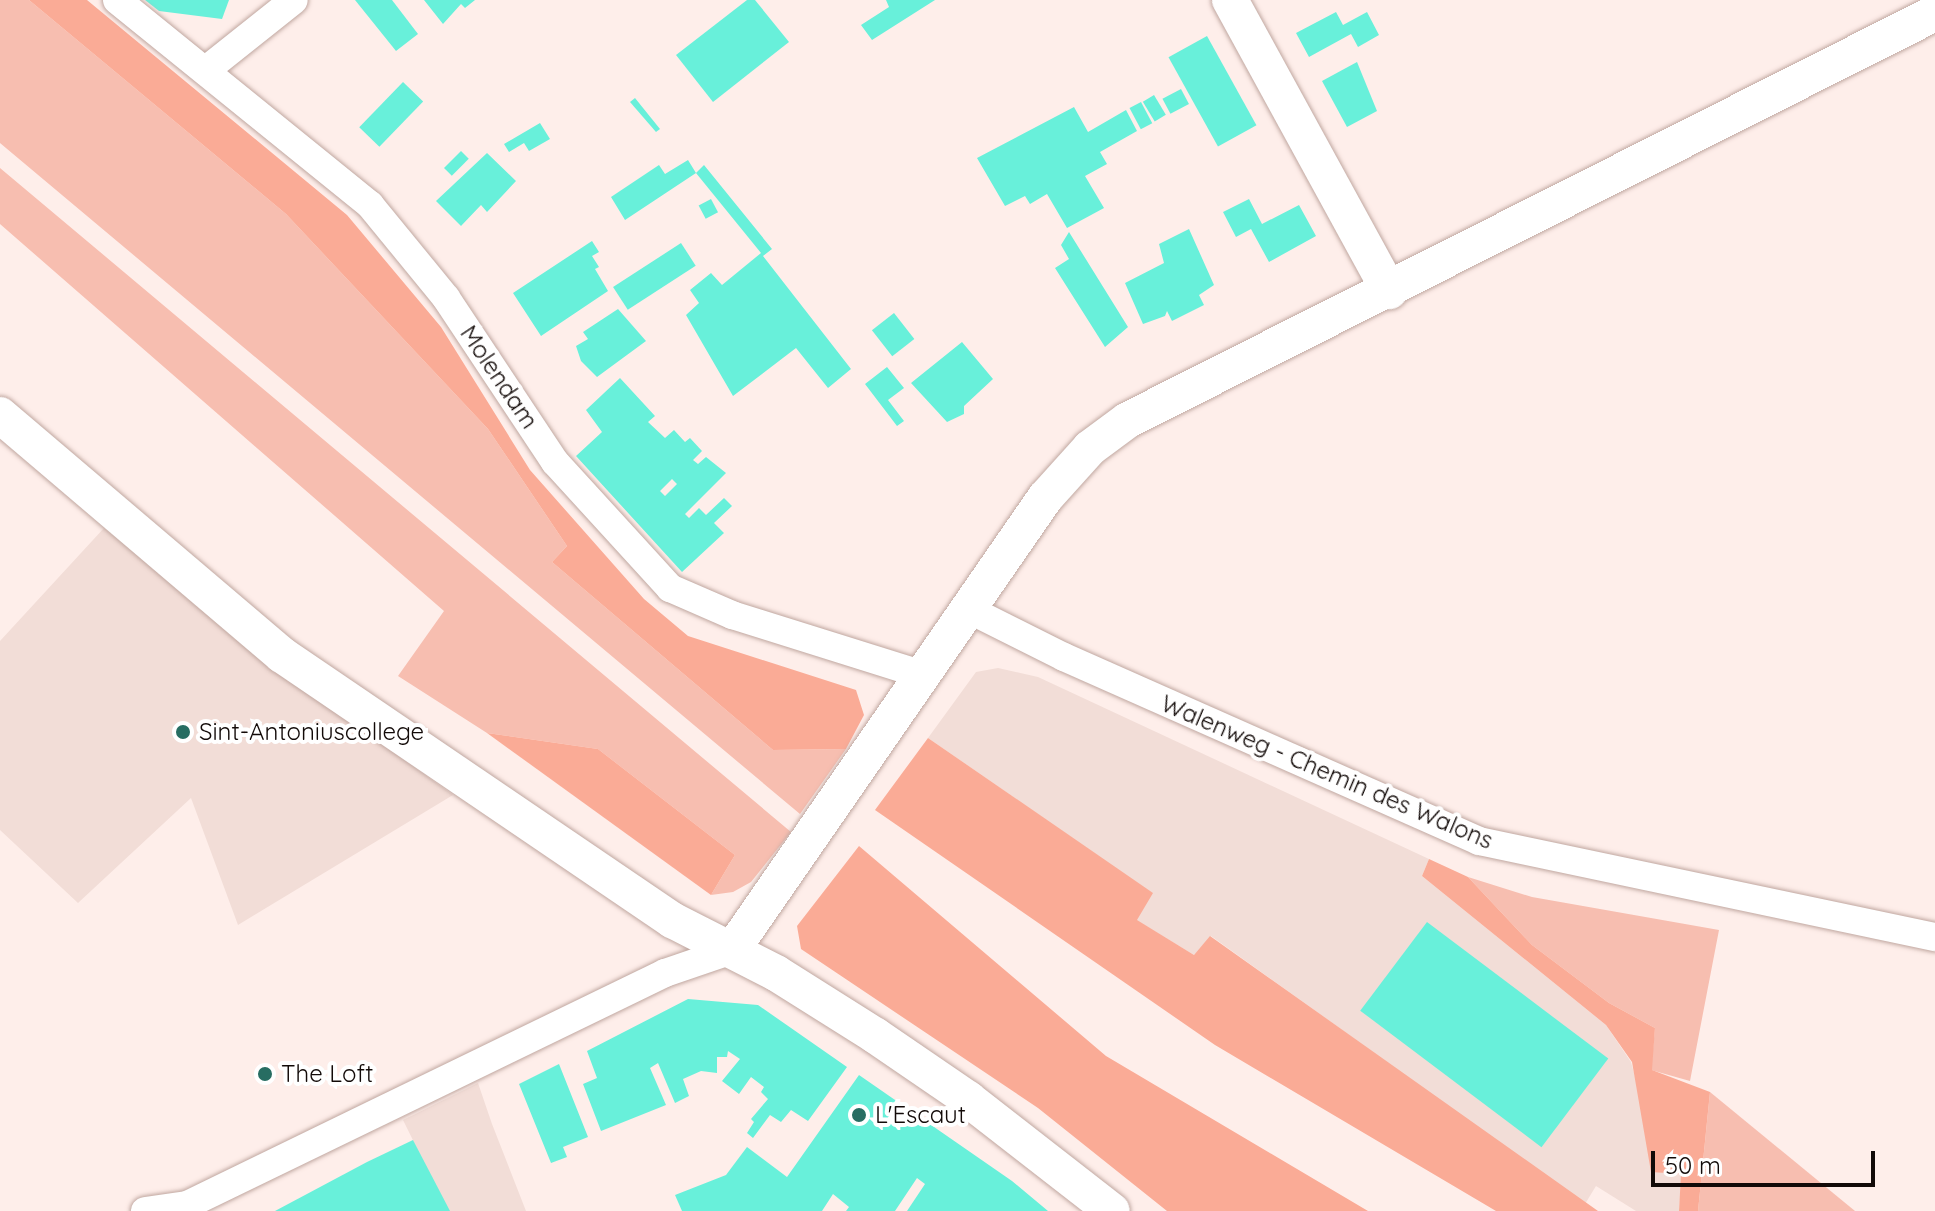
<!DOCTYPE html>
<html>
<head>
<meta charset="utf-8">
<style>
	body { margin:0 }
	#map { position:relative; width:1935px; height:1211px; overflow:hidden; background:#feeeea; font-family:Quicksand,sans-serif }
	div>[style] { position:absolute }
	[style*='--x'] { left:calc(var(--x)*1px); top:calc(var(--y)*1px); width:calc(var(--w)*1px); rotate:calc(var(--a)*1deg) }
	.built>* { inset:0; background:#f2ddd7 }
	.green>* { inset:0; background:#f7beb0 }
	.forest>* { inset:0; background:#faab96 }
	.building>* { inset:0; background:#68f0da; transform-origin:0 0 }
	.roads { filter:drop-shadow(0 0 2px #c0a7a0) drop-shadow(0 0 2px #c0a7a0) }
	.minor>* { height:28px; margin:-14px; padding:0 14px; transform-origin:14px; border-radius:14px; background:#fff }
	.tertiary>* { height:36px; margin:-18px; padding:0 18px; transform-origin:18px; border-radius:18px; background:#fff }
	.dots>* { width:22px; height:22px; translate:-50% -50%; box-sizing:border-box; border:4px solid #fff; border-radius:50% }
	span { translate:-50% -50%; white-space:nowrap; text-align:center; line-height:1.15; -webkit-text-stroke:8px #fff; paint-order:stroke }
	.street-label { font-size:24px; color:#120a08 }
	.poi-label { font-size:24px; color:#120a08 }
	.left { translate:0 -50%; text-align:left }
	.scale { position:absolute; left:1651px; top:1151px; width:224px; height:36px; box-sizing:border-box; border:4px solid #120a08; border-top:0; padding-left:10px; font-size:24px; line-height:28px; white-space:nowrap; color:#120a08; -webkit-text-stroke:6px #fff; paint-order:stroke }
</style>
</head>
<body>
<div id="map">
	<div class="built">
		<div style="clip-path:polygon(104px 528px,277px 669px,453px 795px,238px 925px,191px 798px,78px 903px,0 830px,0 641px)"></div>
		<div style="clip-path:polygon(998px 668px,1038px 677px,1429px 859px,1422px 876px,1606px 1025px,1631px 1062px,1640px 1095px,1682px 1174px,1679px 1211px,1636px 1211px,1596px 1186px,1585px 1204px,1211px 936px,1194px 955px,1136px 920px,1152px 893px,928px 738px,976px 672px)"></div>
		<div style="clip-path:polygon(478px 1083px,492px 1124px,526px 1211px,448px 1211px,403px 1120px)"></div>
	</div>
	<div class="green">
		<div style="clip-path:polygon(0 0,29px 0,286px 214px,488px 429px,567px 546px,552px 562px,773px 750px,846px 749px,800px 814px,0 143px)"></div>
		<div style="clip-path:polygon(0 168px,791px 832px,751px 882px,733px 892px,711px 895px,735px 855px,598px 749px,487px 733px,398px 676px,444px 611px,0 224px)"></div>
		<div style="clip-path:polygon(1468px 877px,1532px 897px,1719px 930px,1690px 1081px,1651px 1070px,1655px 1028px,1609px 1003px,1532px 945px)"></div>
		<div style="clip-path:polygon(1710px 1092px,1855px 1211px,1698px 1211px)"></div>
	</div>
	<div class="forest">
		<div style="clip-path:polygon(29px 0,87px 0,347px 215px,441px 327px,530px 470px,644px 599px,688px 636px,856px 690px,864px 715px,846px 749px,773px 750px,552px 562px,567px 546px,488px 429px,286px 214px)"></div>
		<div style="clip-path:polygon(487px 733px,598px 749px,735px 855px,711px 895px)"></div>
		<div style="clip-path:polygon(928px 738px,1153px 893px,1137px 920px,1194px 955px,1210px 936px,1598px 1211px,1496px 1211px,1215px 1045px,875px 810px)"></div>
		<div style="clip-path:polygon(859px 846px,1106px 1056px,1368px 1211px,1167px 1211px,1038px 1108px,801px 949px,797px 926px)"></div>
		<div style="clip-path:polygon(1429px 859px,1468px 877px,1532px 945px,1609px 1003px,1655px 1028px,1652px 1070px,1710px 1092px,1698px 1211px,1679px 1211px,1681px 1174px,1651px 1172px,1632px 1062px,1606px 1025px,1422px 876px)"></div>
	</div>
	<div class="building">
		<div style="clip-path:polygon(145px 0,229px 0,222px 19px,159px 11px)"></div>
		<div style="clip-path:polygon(355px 0,392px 0,418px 34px,396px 51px)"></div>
		<div style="clip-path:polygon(424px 0,475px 0,465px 8px,461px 4px,443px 24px)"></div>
		<div style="clip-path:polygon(747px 0,755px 0,789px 42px,713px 102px,676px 55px)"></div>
		<div style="clip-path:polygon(886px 0,935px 0,872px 40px,861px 25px,889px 7px)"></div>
		<div style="clip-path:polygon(1336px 12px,1343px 25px,1367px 12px,1379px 35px,1358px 47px,1351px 34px,1309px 57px,1296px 33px)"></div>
		<div style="left:1207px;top:36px;width:102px;height:44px;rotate:61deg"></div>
		<div style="clip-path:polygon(1357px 62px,1377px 111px,1347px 127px,1322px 81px)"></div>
		<div style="left:403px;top:82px;width:28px;height:63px;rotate:44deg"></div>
		<div style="left:1181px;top:89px;width:17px;height:21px;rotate:62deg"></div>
		<div style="left:1154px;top:95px;width:23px;height:13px;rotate:59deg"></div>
		<div style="clip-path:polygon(635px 98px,660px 129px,656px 132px,630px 102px)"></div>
		<div style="left:1141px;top:102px;width:24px;height:13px;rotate:62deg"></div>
		<div style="clip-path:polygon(1074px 107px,1088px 132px,1126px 110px,1137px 131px,1100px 152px,1107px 164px,1085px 176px,1104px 208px,1067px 228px,1047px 194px,1030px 204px,1025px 196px,1005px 206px,977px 158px)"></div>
		<div style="clip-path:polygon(540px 123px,550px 139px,529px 151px,524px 143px,509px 152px,504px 144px)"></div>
		<div style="left:461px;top:151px;width:11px;height:24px;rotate:45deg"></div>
		<div style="clip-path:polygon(487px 153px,516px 181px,487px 212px,481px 205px,461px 226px,436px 201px)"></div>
		<div style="clip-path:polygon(688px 160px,696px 173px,625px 220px,611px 197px,659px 165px,665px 174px)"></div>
		<div style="clip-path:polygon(704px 165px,772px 249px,763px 256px,851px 369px,828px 388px,796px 348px,733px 396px,686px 315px,699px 303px,690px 290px,711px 273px,722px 285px,761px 253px,696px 173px)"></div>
		<div style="left:711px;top:199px;width:15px;height:14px;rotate:62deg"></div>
		<div style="clip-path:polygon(1249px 199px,1262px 224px,1299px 205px,1316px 236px,1269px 262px,1251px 229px,1236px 237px,1223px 212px)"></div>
		<div style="clip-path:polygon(1189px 229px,1214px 285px,1199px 295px,1204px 305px,1172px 321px,1167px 311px,1165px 316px,1143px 324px,1125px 283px,1164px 263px,1159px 244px)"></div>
		<div style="clip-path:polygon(1069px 232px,1128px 327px,1105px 347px,1055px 268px,1069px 259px,1061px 245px)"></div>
		<div style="clip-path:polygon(592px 241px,599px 252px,592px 256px,599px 267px,595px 269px,608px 291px,541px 336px,513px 293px)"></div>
		<div style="left:681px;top:243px;width:27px;height:81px;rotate:57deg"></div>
		<div style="clip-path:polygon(618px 309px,646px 341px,597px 377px,581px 361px,576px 346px,588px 339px,583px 332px)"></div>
		<div style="left:894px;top:313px;width:33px;height:28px;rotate:52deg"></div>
		<div style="clip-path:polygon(962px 342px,993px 379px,964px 406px,964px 414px,947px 422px,911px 383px)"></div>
		<div style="clip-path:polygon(887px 367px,904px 388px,888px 400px,904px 421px,897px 426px,865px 384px)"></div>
		<div style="clip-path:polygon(evenodd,620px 378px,655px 416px,648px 422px,665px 438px,674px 430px,685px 442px,690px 438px,702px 451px,693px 460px,698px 464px,706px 457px,726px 473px,685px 514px,689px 518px,699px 508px,706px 515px,724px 498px,732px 506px,714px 523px,724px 533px,682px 572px,576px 456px,602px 432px,586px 410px,620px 378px,672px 479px,677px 484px,665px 496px,660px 491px,672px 479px)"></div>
		<div style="left:1427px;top:922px;width:227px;height:111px;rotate:37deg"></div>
		<div style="clip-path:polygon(688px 999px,758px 1005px,847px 1067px,808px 1121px,791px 1110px,781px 1122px,770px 1115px,753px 1138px,747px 1133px,754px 1122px,751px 1119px,768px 1099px,761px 1092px,764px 1087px,751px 1077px,739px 1094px,722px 1081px,740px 1059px,728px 1051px,727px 1057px,717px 1057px,717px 1073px,701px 1071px,683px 1079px,689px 1096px,675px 1103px,658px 1063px,650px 1068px,666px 1105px,601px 1131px,583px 1084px,597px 1078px,587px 1051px)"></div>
		<div style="clip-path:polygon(559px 1064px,588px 1137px,563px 1147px,567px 1157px,551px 1163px,519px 1084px)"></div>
		<div style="clip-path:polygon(859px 1075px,1012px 1181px,1048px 1211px,907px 1211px,925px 1184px,917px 1178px,895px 1211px,846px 1211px,849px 1207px,833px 1194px,822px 1211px,682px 1211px,675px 1195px,726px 1175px,747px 1147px,787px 1177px)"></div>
		<div style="clip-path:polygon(413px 1140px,450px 1211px,275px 1211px,367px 1162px)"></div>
	</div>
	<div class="roads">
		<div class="minor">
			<div style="--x:117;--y:0;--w:326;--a:39"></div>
			<div style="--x:370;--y:205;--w:120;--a:50.7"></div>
			<div style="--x:446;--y:298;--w:197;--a:56.4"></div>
			<div style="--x:555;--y:462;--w:171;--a:47.6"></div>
			<div style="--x:670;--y:588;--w:68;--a:23.5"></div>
			<div style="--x:732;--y:615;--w:201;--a:17.4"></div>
			<div style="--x:206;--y:70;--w:112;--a:-38.5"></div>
			<div style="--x:970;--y:610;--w:105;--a:26.6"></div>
			<div style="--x:1064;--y:657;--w:454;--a:23.9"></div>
			<div style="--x:1479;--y:841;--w:466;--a:11.9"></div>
			<div style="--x:145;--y:1211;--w:42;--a:-8.1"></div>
			<div style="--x:187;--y:1205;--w:531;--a:-25.89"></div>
			<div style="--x:665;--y:973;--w:71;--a:-18.9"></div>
		</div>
		<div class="tertiary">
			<div style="--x:1230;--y:0;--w:332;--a:61.3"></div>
			<div style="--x:0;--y:415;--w:370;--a:40.4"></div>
			<div style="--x:282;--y:655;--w:472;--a:34.2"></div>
			<div style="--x:672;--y:920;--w:117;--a:27"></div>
			<div style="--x:776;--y:973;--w:118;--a:32.2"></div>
			<div style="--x:876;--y:1036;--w:112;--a:34.4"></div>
			<div style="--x:968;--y:1099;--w:182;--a:37.9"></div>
			<div style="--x:732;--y:950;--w:550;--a:-55.3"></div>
			<div style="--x:1045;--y:498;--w:67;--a:-48"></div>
			<div style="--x:1090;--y:448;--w:47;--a:-36.4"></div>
			<div style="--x:1128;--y:420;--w:904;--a:-26.76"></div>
		</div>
	</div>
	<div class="dots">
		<div style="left:183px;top:732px;background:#276d62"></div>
		<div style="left:265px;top:1074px;background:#276d62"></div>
		<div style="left:859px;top:1115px;background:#276d62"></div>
	</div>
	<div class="street-label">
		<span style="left:499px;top:377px;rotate:56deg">Molendam</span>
		<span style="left:1327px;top:772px;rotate:23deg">Walenweg - Chemin des Walons</span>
	</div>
	<div class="poi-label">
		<span class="left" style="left:199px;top:732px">Sint-Antoniuscollege</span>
		<span class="left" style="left:281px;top:1074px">The Loft</span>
		<span class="left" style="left:875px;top:1115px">L'Escaut</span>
	</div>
	<div class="scale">50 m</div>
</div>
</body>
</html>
